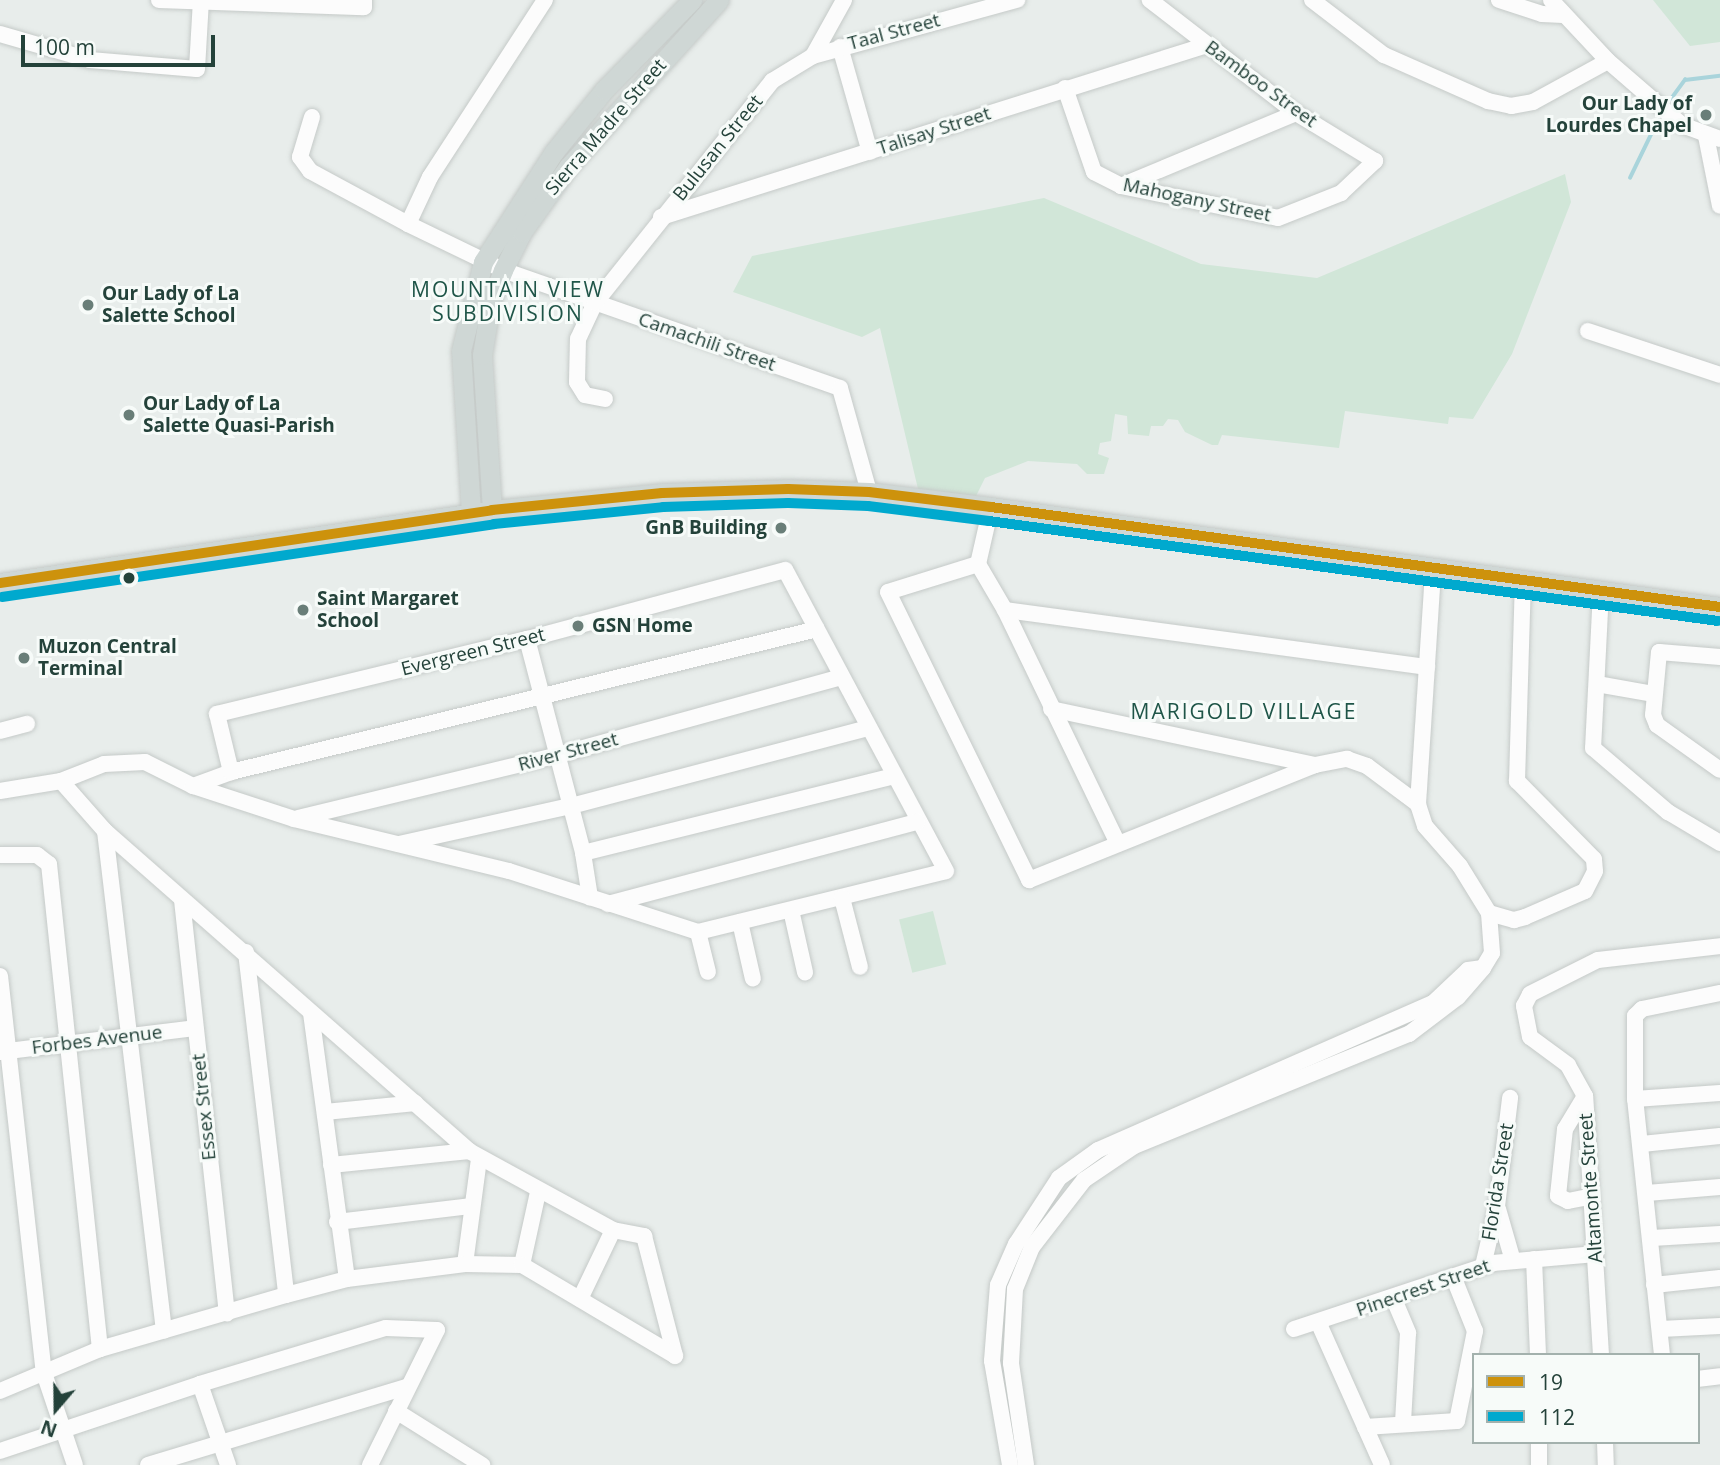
<!DOCTYPE html>
<html>
<head>
<meta charset="utf-8">
<style>
	body { margin:0 }
	#map { position:relative; width:1720px; height:1465px; overflow:hidden; background:#e8edeb; font-family:"Open Sans",sans-serif }
	div>[style] { position:absolute }
	[style*='--x'] { left:calc(var(--x)*1px); top:calc(var(--y)*1px); width:calc(var(--w)*1px); rotate:calc(var(--a)*1deg) }
	.green>* { inset:0; background:#d1e6d8; transform-origin:0 0 }
	.stream>* { height:3.5px; margin:-1.75px; padding:0 1.75px; transform-origin:1.75px; border-radius:1.75px; background:#a9d4db }
	.roads { filter:drop-shadow(0 0 2px #c5cac8) drop-shadow(0 0 2px #c5cac8) }
	.minor>* { height:16px; margin:-8px; padding:0 8px; transform-origin:8px; border-radius:8px; background:#fcfcfc }
	.major>* { height:19px; margin:-9.5px; padding:0 9.5px; transform-origin:9.5px; border-radius:9.5px; background:#cfd7d5 }
	.bus-1>* { height:10px; margin:-5px; padding:0 5px; transform-origin:5px; border-radius:5px; background:#cd920c }
	.bus-2>* { height:10px; margin:-5px; padding:0 5px; transform-origin:5px; border-radius:5px; background:#00a9ce }
	.dots>* { width:19px; height:19px; translate:-50% -50%; box-sizing:border-box; border:4px solid #f7fbf9; border-radius:50% }
	span { translate:-50% -50%; white-space:nowrap; text-align:center; line-height:1.15; -webkit-text-stroke:6px #f7fbf9; paint-order:stroke }
	.street-label { font-size:19px; color:#24423a }
	.poi-label { font-size:19px; color:#24423a; font-weight:700 }
	.right { translate:-100% -50%; text-align:right }
	.left { translate:0 -50%; text-align:left }
	.neighbourhood-label { font-size:21px; color:#1f5548; letter-spacing:2px }
	.legend { position:absolute; left:1472px; top:1353px; width:228px; height:91px; box-sizing:border-box; background:#f7fbf9; border:2px solid #a3b1ad; margin:0; padding:9px 12px; list-style:none; font-size:21px; color:#24423a }
	.legend li { display:flex; align-items:center; gap:14px; height:35px }
	.legend b { width:35px; border:2px solid #a3b1ad }
	.north { position:absolute; left:21px; top:1374px; width:70px; height:70px; -webkit-text-stroke:5px #f7fbf9; paint-order:stroke; rotate:200deg; font-size:19px; font-weight:700; line-height:28px; text-align:center; color:#24423a }
	.north::after { content:''; display:block; margin:auto; width:24px; height:32px; background:#24423a; clip-path:polygon(50% 0,100% 100%,50% 72%,0 100%) }
	.scale { position:absolute; left:21px; top:35px; width:194px; height:32px; box-sizing:border-box; border:4px solid #24423a; border-top:0; padding-left:9px; font-size:21px; line-height:24px; white-space:nowrap; color:#24423a; -webkit-text-stroke:5px #f7fbf9; paint-order:stroke }
</style>
</head>
<body>
<div id="map">
	<div class="green">
		<div style="clip-path:polygon(1653px 0,1720px 0,1720px 42px,1690px 46px)"></div>
		<div style="clip-path:polygon(1565px 174px,1571px 202px,1512px 354px,1473px 419px,1449px 417px,1448px 424px,1345px 411px,1339px 448px,1222px 435px,1218px 445px,1212px 445px,1185px 432px,1178px 420px,1168px 419px,1163px 426px,1151px 426px,1149px 436px,1128px 434px,1127px 416px,1115px 414px,1111px 441px,1100px 443px,1098px 454px,1109px 458px,1104px 474px,1087px 474px,1077px 464px,1028px 461px,985px 478px,976px 496px,918px 489px,880px 328px,862px 337px,733px 292px,752px 256px,1044px 198px,1201px 264px,1317px 278px)"></div>
		<div style="left:933px;top:911px;width:55px;height:35px;rotate:76deg"></div>
	</div>
	<div class="stream">
		<div style="--x:1671;--y:99;--w:24;--a:-54"></div>
		<div style="--x:1685;--y:80;--w:35;--a:-7"></div>
		<div style="--x:1630;--y:178;--w:64;--a:-64.2"></div>
	</div>
	<div class="roads">
		<div class="minor">
			<div style="--x:159;--y:0;--w:205;--a:2"></div>
			<div style="--x:364;--y:7;--w:7;--a:-90"></div>
			<div style="--x:545;--y:0;--w:211;--a:123"></div>
			<div style="--x:430;--y:177;--w:52;--a:115.1"></div>
			<div style="--x:408;--y:224;--w:106;--a:25.8"></div>
			<div style="--x:503;--y:270;--w:357;--a:19.3"></div>
			<div style="--x:840;--y:388;--w:108;--a:74.4"></div>
			<div style="--x:1312;--y:0;--w:91;--a:37.4"></div>
			<div style="--x:1384;--y:55;--w:114;--a:23.9"></div>
			<div style="--x:1488;--y:101;--w:24;--a:12"></div>
			<div style="--x:1511;--y:106;--w:22;--a:-10"></div>
			<div style="--x:1533;--y:102;--w:85;--a:-28.7"></div>
			<div style="--x:1499;--y:0;--w:45;--a:18"></div>
			<div style="--x:1542;--y:14;--w:21;--a:3"></div>
			<div style="--x:1551;--y:0;--w:83;--a:46.9"></div>
			<div style="--x:1608;--y:61;--w:98;--a:40.9"></div>
			<div style="--x:1682;--y:125;--w:40;--a:20.2"></div>
			<div style="--x:0;--y:34;--w:94;--a:16.1"></div>
			<div style="--x:90;--y:60;--w:107;--a:4.8"></div>
			<div style="--x:197;--y:69;--w:69;--a:-86.7"></div>
			<div style="--x:840;--y:47;--w:109;--a:74.1"></div>
			<div style="--x:813;--y:56;--w:212;--a:-15.4"></div>
			<div style="--x:1065;--y:88;--w:89;--a:71"></div>
			<div style="--x:1094;--y:172;--w:30;--a:27"></div>
			<div style="--x:1121;--y:186;--w:160;--a:11.5"></div>
			<div style="--x:1278;--y:218;--w:68;--a:-21.6"></div>
			<div style="--x:1341;--y:193;--w:47;--a:-43.3"></div>
			<div style="--x:1375;--y:161;--w:92;--a:-148.7"></div>
			<div style="--x:1296;--y:113;--w:185;--a:-142.3"></div>
			<div style="--x:312;--y:117;--w:42;--a:106.7"></div>
			<div style="--x:300;--y:157;--w:17;--a:54"></div>
			<div style="--x:310;--y:171;--w:111;--a:28.4"></div>
			<div style="--x:1706;--y:136;--w:71;--a:78.7"></div>
			<div style="--x:1121;--y:186;--w:190;--a:-22.6"></div>
			<div style="--x:661;--y:217;--w:572;--a:-17.49"></div>
			<div style="--x:1588;--y:331;--w:139;--a:18.4"></div>
			<div style="--x:605;--y:399;--w:20;--a:-169"></div>
			<div style="--x:585;--y:395;--w:15;--a:-122"></div>
			<div style="--x:577;--y:382;--w:43;--a:-88.7"></div>
			<div style="--x:578;--y:339;--w:40;--a:-65"></div>
			<div style="--x:595;--y:303;--w:284;--a:-51.4"></div>
			<div style="--x:772;--y:81;--w:48;--a:-31.4"></div>
			<div style="--x:813;--y:56;--w:64;--a:-61"></div>
			<div style="--x:991;--y:507;--w:58;--a:102.8"></div>
			<div style="--x:978;--y:564;--w:53;--a:59.6"></div>
			<div style="--x:1005;--y:610;--w:258;--a:64.2"></div>
			<div style="--x:978;--y:564;--w:94;--a:162.7"></div>
			<div style="--x:888;--y:592;--w:321;--a:63.9"></div>
			<div style="--x:1029;--y:880;--w:308;--a:-21.9"></div>
			<div style="--x:1315;--y:765;--w:33;--a:-11"></div>
			<div style="--x:1347;--y:759;--w:21;--a:19"></div>
			<div style="--x:1367;--y:766;--w:64;--a:36.7"></div>
			<div style="--x:1601;--y:591;--w:157;--a:92.9"></div>
			<div style="--x:1593;--y:748;--w:99;--a:40.5"></div>
			<div style="--x:1668;--y:812;--w:61;--a:30.8"></div>
			<div style="--x:1005;--y:610;--w:426;--a:7.7"></div>
			<div style="--x:527;--y:639;--w:221;--a:75.3"></div>
			<div style="--x:583;--y:853;--w:45;--a:81"></div>
			<div style="--x:1720;--y:657;--w:61;--a:-175.3"></div>
			<div style="--x:1659;--y:652;--w:63;--a:95.4"></div>
			<div style="--x:1653;--y:715;--w:11;--a:68"></div>
			<div style="--x:1657;--y:725;--w:77;--a:35.5"></div>
			<div style="--x:1597;--y:684;--w:58;--a:10"></div>
			<div style="--x:1051;--y:709;--w:270;--a:12"></div>
			<div style="--x:0;--y:731;--w:28;--a:-15"></div>
			<div style="--x:61;--y:781;--w:67;--a:48.7"></div>
			<div style="--x:105;--y:831;--w:485;--a:41.3"></div>
			<div style="--x:469;--y:1151;--w:164;--a:28.7"></div>
			<div style="--x:613;--y:1230;--w:32;--a:11"></div>
			<div style="--x:644;--y:1236;--w:124;--a:75.5"></div>
			<div style="--x:193;--y:786;--w:40;--a:-20.2"></div>
			<div style="--x:231;--y:772;--w:603;--a:-13.71"></div>
			<div style="--x:0;--y:791;--w:62;--a:-9.3"></div>
			<div style="--x:61;--y:781;--w:46;--a:-21.6"></div>
			<div style="--x:104;--y:764;--w:41;--a:-2.8"></div>
			<div style="--x:145;--y:762;--w:54;--a:26.6"></div>
			<div style="--x:193;--y:786;--w:106;--a:18.1"></div>
			<div style="--x:294;--y:819;--w:221;--a:13.6"></div>
			<div style="--x:509;--y:871;--w:199;--a:17.9"></div>
			<div style="--x:698;--y:932;--w:255;--a:-13.8"></div>
			<div style="--x:946;--y:871;--w:341;--a:-118.1"></div>
			<div style="--x:785;--y:570;--w:267;--a:165"></div>
			<div style="--x:527;--y:639;--w:319;--a:166.4"></div>
			<div style="--x:217;--y:714;--w:60;--a:76.4"></div>
			<div style="--x:298;--y:818;--w:268;--a:-13.6"></div>
			<div style="--x:558;--y:755;--w:294;--a:-15.4"></div>
			<div style="--x:105;--y:831;--w:503;--a:83.27"></div>
			<div style="--x:399;--y:844;--w:176;--a:-12.5"></div>
			<div style="--x:571;--y:806;--w:308;--a:-14.7"></div>
			<div style="--x:583;--y:853;--w:320;--a:-13.9"></div>
			<div style="--x:0;--y:855;--w:37;--a:0"></div>
			<div style="--x:37;--y:855;--w:15;--a:37"></div>
			<div style="--x:49;--y:864;--w:488;--a:84"></div>
			<div style="--x:842;--y:898;--w:71;--a:75.4"></div>
			<div style="--x:182;--y:900;--w:416;--a:83.8"></div>
			<div style="--x:608;--y:904;--w:320;--a:-14.9"></div>
			<div style="--x:791;--y:910;--w:64;--a:77.3"></div>
			<div style="--x:1489;--y:913;--w:26;--a:16"></div>
			<div style="--x:1514;--y:920;--w:11;--a:-15"></div>
			<div style="--x:1525;--y:917;--w:65;--a:-23.4"></div>
			<div style="--x:1585;--y:891;--w:22;--a:-63"></div>
			<div style="--x:1595;--y:871;--w:12;--a:-95"></div>
			<div style="--x:1594;--y:859;--w:110;--a:-134.6"></div>
			<div style="--x:1517;--y:781;--w:200;--a:-88.3"></div>
			<div style="--x:740;--y:922;--w:58;--a:77.2"></div>
			<div style="--x:698;--y:932;--w:41;--a:76"></div>
			<div style="--x:246;--y:952;--w:345;--a:83.3"></div>
			<div style="--x:0;--y:976;--w:399;--a:83.7"></div>
			<div style="--x:44;--y:1373;--w:97;--a:71.4"></div>
			<div style="--x:311;--y:1013;--w:268;--a:82.3"></div>
			<div style="--x:0;--y:1052;--w:196;--a:-7"></div>
			<div style="--x:1585;--y:1096;--w:39;--a:121"></div>
			<div style="--x:1565;--y:1129;--w:67;--a:96"></div>
			<div style="--x:1558;--y:1196;--w:11;--a:27"></div>
			<div style="--x:1568;--y:1201;--w:20;--a:-11"></div>
			<div style="--x:1635;--y:1099;--w:85;--a:-4"></div>
			<div style="--x:325;--y:1112;--w:91;--a:-5.6"></div>
			<div style="--x:1642;--y:1144;--w:78;--a:-5.9"></div>
			<div style="--x:331;--y:1165;--w:139;--a:-5.8"></div>
			<div style="--x:1647;--y:1193;--w:73;--a:-4.7"></div>
			<div style="--x:1498;--y:1209;--w:54;--a:73.9"></div>
			<div style="--x:337;--y:1222;--w:136;--a:-6.8"></div>
			<div style="--x:1652;--y:1238;--w:68;--a:-3.4"></div>
			<div style="--x:1534;--y:1259;--w:96;--a:87.6"></div>
			<div style="--x:465;--y:1264;--w:106;--a:-82.4"></div>
			<div style="--x:522;--y:1265;--w:75;--a:-77.6"></div>
			<div style="--x:1483;--y:1266;--w:62;--a:-76.9"></div>
			<div style="--x:1497;--y:1206;--w:109;--a:-83.1"></div>
			<div style="--x:1654;--y:1285;--w:66;--a:-6.1"></div>
			<div style="--x:1393;--y:1297;--w:39;--a:67"></div>
			<div style="--x:1408;--y:1333;--w:90;--a:93.2"></div>
			<div style="--x:580;--y:1299;--w:76;--a:-64.4"></div>
			<div style="--x:1319;--y:1324;--w:154;--a:65.9"></div>
			<div style="--x:1294;--y:1329;--w:210;--a:-18.3"></div>
			<div style="--x:1493;--y:1263;--w:103;--a:-5"></div>
			<div style="--x:1661;--y:1329;--w:59;--a:-2.9"></div>
			<div style="--x:1601;--y:1355;--w:259;--a:-93.5"></div>
			<div style="--x:1585;--y:1096;--w:35;--a:-119"></div>
			<div style="--x:1568;--y:1065;--w:47;--a:-143.6"></div>
			<div style="--x:1530;--y:1037;--w:32;--a:-101"></div>
			<div style="--x:1524;--y:1006;--w:13;--a:-63"></div>
			<div style="--x:1530;--y:994;--w:76;--a:-26.6"></div>
			<div style="--x:1598;--y:960;--w:123;--a:-6.5"></div>
			<div style="--x:1662;--y:1355;--w:257;--a:-96"></div>
			<div style="--x:1635;--y:1099;--w:83;--a:-90"></div>
			<div style="--x:1635;--y:1016;--w:10;--a:-45"></div>
			<div style="--x:1642;--y:1009;--w:80;--a:-11.6"></div>
			<div style="--x:1697;--y:1379;--w:23;--a:-7"></div>
			<div style="--x:200;--y:1384;--w:86;--a:70.9"></div>
			<div style="--x:0;--y:1391;--w:108;--a:-22.8"></div>
			<div style="--x:100;--y:1349;--w:194;--a:-16.2"></div>
			<div style="--x:286;--y:1295;--w:63;--a:-14.7"></div>
			<div style="--x:347;--y:1279;--w:119;--a:-7.2"></div>
			<div style="--x:465;--y:1264;--w:57;--a:1"></div>
			<div style="--x:522;--y:1265;--w:178;--a:30.7"></div>
			<div style="--x:396;--y:1411;--w:102;--a:32.1"></div>
			<div style="--x:1365;--y:1427;--w:92;--a:-3.7"></div>
			<div style="--x:1457;--y:1421;--w:92;--a:-78.7"></div>
			<div style="--x:1475;--y:1331;--w:59;--a:-111.8"></div>
			<div style="--x:1605;--y:1442;--w:23;--a:88"></div>
			<div style="--x:0;--y:1451;--w:211;--a:-18.5"></div>
			<div style="--x:200;--y:1384;--w:194;--a:-16.8"></div>
			<div style="--x:386;--y:1328;--w:51;--a:2.2"></div>
			<div style="--x:437;--y:1330;--w:151;--a:116.4"></div>
			<div style="--x:148;--y:1465;--w:270;--a:-16.8"></div>
			<div style="--x:1010;--y:1465;--w:106;--a:-99.8"></div>
			<div style="--x:992;--y:1361;--w:76;--a:-85.5"></div>
			<div style="--x:998;--y:1285;--w:45;--a:-66.3"></div>
			<div style="--x:1016;--y:1244;--w:79;--a:-56.9"></div>
			<div style="--x:1059;--y:1178;--w:48;--a:-35.7"></div>
			<div style="--x:1098;--y:1150;--w:366;--a:-23.7"></div>
			<div style="--x:1433;--y:1003;--w:48;--a:-43.3"></div>
			<div style="--x:1468;--y:970;--w:15;--a:-8"></div>
			<div style="--x:1483;--y:968;--w:17;--a:-59"></div>
			<div style="--x:1492;--y:953;--w:40;--a:-94.3"></div>
			<div style="--x:1489;--y:913;--w:55;--a:-121.7"></div>
			<div style="--x:1460;--y:866;--w:53;--a:-131.2"></div>
			<div style="--x:1425;--y:826;--w:23;--a:-108"></div>
			<div style="--x:1418;--y:804;--w:234;--a:-86.3"></div>
			<div style="--x:1026;--y:1465;--w:103;--a:-98.4"></div>
			<div style="--x:1011;--y:1363;--w:74;--a:-86.9"></div>
			<div style="--x:1015;--y:1289;--w:45;--a:-68"></div>
			<div style="--x:1032;--y:1247;--w:85;--a:-52.2"></div>
			<div style="--x:1084;--y:1180;--w:60;--a:-34.2"></div>
			<div style="--x:1134;--y:1146;--w:297;--a:-22.2"></div>
			<div style="--x:1409;--y:1034;--w:61;--a:-37.1"></div>
			<div style="--x:1458;--y:997;--w:38;--a:-49"></div>
			<div style="--x:1539;--y:1465;--w:23;--a:-90"></div>
		</div>
		<div class="major">
			<div style="--x:492;--y:510;--w:155;--a:-93.7"></div>
			<div style="--x:482;--y:355;--w:56;--a:-80.7"></div>
			<div style="--x:491;--y:300;--w:32;--a:-68"></div>
			<div style="--x:503;--y:270;--w:42;--a:-63.4"></div>
			<div style="--x:522;--y:232;--w:80;--a:-54.7"></div>
			<div style="--x:568;--y:167;--w:225;--a:-47.9"></div>
			<div style="--x:471;--y:513;--w:162;--a:-93.5"></div>
			<div style="--x:461;--y:351;--w:92;--a:-76.1"></div>
			<div style="--x:483;--y:262;--w:131;--a:-57.2"></div>
			<div style="--x:554;--y:152;--w:80;--a:-51.1"></div>
			<div style="--x:604;--y:90;--w:126;--a:-45.6"></div>
			<div style="--x:0;--y:583;--w:497;--a:-8.4"></div>
			<div style="--x:492;--y:510;--w:171;--a:-5.7"></div>
			<div style="--x:662;--y:493;--w:126;--a:-1.8"></div>
			<div style="--x:788;--y:489;--w:81;--a:2.1"></div>
			<div style="--x:869;--y:492;--w:123;--a:7"></div>
			<div style="--x:991;--y:507;--w:736;--a:7.81"></div>
		</div>
	</div>
	<div class="bus-1">
		<div style="--x:0;--y:583;--w:497;--a:-8.4"></div>
		<div style="--x:492;--y:510;--w:171;--a:-5.7"></div>
		<div style="--x:662;--y:493;--w:126;--a:-1.8"></div>
		<div style="--x:788;--y:489;--w:81;--a:2.1"></div>
		<div style="--x:869;--y:492;--w:123;--a:7"></div>
		<div style="--x:991;--y:507;--w:736;--a:7.81"></div>
	</div>
	<div class="bus-2">
		<div style="--x:2;--y:597;--w:497;--a:-8.4"></div>
		<div style="--x:494;--y:524;--w:170;--a:-5.7"></div>
		<div style="--x:663;--y:507;--w:125;--a:-1.8"></div>
		<div style="--x:788;--y:503;--w:80;--a:2.1"></div>
		<div style="--x:868;--y:506;--w:122;--a:7.1"></div>
		<div style="--x:989;--y:521;--w:736;--a:7.81"></div>
	</div>
	<div class="dots">
		<div style="left:1706px;top:115px;background:#697e78"></div>
		<div style="left:88px;top:305px;background:#697e78"></div>
		<div style="left:129px;top:415px;background:#697e78"></div>
		<div style="left:781px;top:528px;background:#697e78"></div>
		<div style="left:129px;top:578px;background:#24423a"></div>
		<div style="left:303px;top:610px;background:#697e78"></div>
		<div style="left:578px;top:626px;background:#697e78"></div>
		<div style="left:24px;top:658px;background:#697e78"></div>
	</div>
	<div class="street-label">
		<span style="left:894px;top:32px;rotate:-15deg">Taal Street</span>
		<span style="left:1261px;top:84px;rotate:36deg">Bamboo Street</span>
		<span style="left:606px;top:127px;rotate:-49deg">Sierra Madre Street</span>
		<span style="left:934px;top:131px;rotate:-18deg">Talisay Street</span>
		<span style="left:718px;top:148px;rotate:-51deg">Bulusan Street</span>
		<span style="left:1197px;top:200px;rotate:12deg">Mahogany Street</span>
		<span style="left:707px;top:342px;rotate:19deg">Camachili Street</span>
		<span style="left:473px;top:652px;rotate:-14deg">Evergreen Street</span>
		<span style="left:568px;top:752px;rotate:-15deg">River Street</span>
		<span style="left:97px;top:1040px;rotate:-7deg">Forbes Avenue</span>
		<span style="left:204px;top:1107px;rotate:-96deg">Essex Street</span>
		<span style="left:1498px;top:1182px;rotate:-81deg">Florida Street</span>
		<span style="left:1591px;top:1188px;rotate:-94deg">Altamonte Street</span>
		<span style="left:1423px;top:1288px;rotate:-19deg">Pinecrest Street</span>
	</div>
	<div class="poi-label">
		<span class="right" style="left:1692px;top:115px">Our Lady of<br>Lourdes Chapel</span>
		<span class="left" style="left:102px;top:305px">Our Lady of La<br>Salette School</span>
		<span class="left" style="left:143px;top:415px">Our Lady of La<br>Salette Quasi-Parish</span>
		<span class="right" style="left:767px;top:528px">GnB Building</span>
		<span class="left" style="left:317px;top:610px">Saint Margaret<br>School</span>
		<span class="left" style="left:592px;top:626px">GSN Home</span>
		<span class="left" style="left:38px;top:658px">Muzon Central<br>Terminal</span>
	</div>
	<div class="neighbourhood-label">
		<span style="left:508px;top:301px">MOUNTAIN VIEW<br>SUBDIVISION</span>
		<span style="left:1244px;top:711px">MARIGOLD VILLAGE</span>
	</div>
	<ul class="legend">
	<li><b style="height:9px;background:#cd920c"></b>19</li>
	<li><b style="height:9px;background:#00a9ce"></b>112</li>
	</ul>
	<div class="north">N</div>
	<div class="scale">100 m</div>
</div>
</body>
</html>
